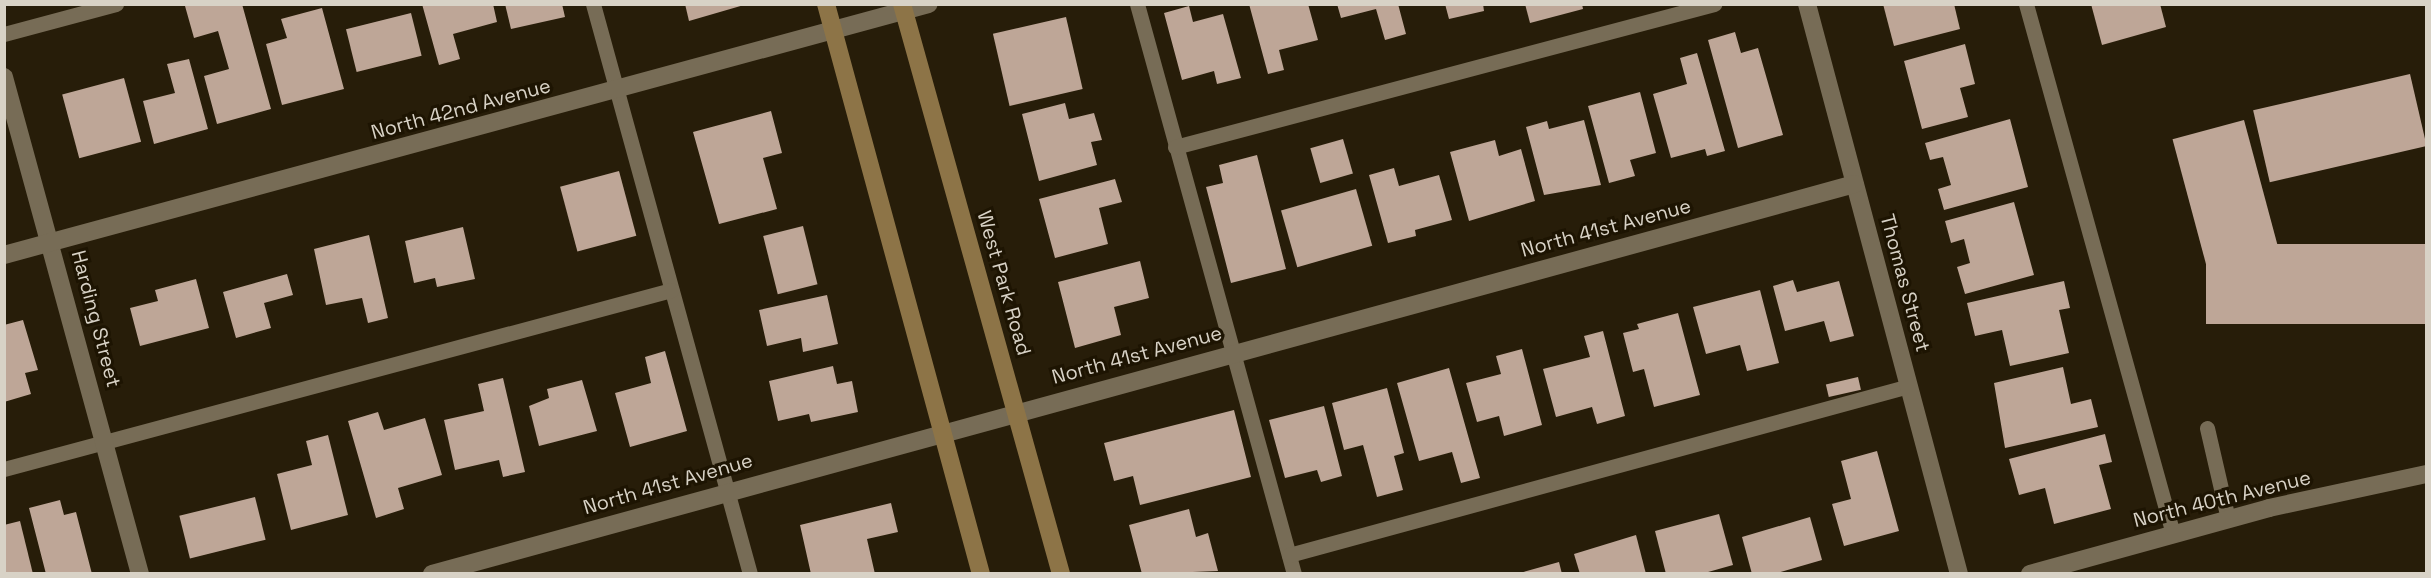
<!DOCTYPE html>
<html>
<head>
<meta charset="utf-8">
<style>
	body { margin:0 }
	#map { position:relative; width:2431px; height:578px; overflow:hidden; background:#271d09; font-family:"Space Grotesk",sans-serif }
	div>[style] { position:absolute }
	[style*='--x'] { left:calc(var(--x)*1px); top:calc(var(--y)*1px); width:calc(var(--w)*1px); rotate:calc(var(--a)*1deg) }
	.building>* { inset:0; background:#bea697; transform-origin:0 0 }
	.lane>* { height:15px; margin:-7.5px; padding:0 7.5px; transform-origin:7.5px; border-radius:7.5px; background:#776c56 }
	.street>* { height:18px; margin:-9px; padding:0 9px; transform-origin:9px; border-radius:9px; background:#776c56 }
	.secondary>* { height:18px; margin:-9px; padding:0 9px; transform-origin:9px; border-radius:9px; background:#8d7447 }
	span { translate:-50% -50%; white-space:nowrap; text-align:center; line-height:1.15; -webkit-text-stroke:6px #1d1402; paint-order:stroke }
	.street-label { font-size:20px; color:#d8d2c6 }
	.frame { position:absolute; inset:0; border:6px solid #d8d2c6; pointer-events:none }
</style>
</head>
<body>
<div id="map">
	<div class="building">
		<div style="clip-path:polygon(192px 4px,242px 4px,271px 109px,217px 124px,204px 76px,229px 69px,218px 31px,194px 38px,185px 6px)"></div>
		<div style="clip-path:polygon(422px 4px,493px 4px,497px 22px,453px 34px,460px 59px,439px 65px)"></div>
		<div style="clip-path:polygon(505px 4px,562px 4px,565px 17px,511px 29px)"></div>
		<div style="clip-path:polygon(685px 4px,744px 4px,744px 5px,689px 21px)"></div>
		<div style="clip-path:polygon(1249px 4px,1308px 4px,1318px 40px,1279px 50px,1284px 70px,1268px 74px)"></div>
		<div style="clip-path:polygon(1337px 4px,1398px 4px,1406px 34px,1385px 40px,1376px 9px,1341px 18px)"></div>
		<div style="clip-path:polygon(1445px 4px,1483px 4px,1484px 11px,1449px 19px)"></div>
		<div style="clip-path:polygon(1525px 4px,1582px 4px,1583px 9px,1530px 23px)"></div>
		<div style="clip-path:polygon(1883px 4px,1954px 4px,1960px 29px,1894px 46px)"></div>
		<div style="clip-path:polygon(2091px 4px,2160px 4px,2166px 27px,2102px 45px)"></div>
		<div style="clip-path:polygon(1189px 6px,1193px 22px,1223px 14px,1241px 78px,1217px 84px,1214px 71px,1182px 80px,1164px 13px)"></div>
		<div style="clip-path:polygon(322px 8px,344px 89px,282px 105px,266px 44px,287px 38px,281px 19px)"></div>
		<div style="left:411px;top:13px;width:44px;height:67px;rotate:76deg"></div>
		<div style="left:1066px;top:17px;width:74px;height:75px;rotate:77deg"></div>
		<div style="clip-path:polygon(1735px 32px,1741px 53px,1758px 48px,1783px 135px,1738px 148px,1708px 40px)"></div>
		<div style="clip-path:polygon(1965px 44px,1975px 84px,1960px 88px,1968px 117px,1922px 129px,1904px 61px)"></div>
		<div style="clip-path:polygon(1697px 53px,1725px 151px,1707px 156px,1705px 149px,1671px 158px,1653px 94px,1687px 84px,1680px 58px)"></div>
		<div style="clip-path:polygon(189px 59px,208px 129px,154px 144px,143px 101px,175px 93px,167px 64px)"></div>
		<div style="left:2410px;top:74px;width:74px;height:161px;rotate:77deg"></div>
		<div style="left:124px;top:78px;width:66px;height:64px;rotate:75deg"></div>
		<div style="clip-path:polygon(1640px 92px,1656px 153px,1630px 160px,1635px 176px,1609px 183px,1588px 106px)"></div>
		<div style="clip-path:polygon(1065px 103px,1069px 119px,1094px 113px,1102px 140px,1091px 142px,1097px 165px,1039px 181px,1022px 114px)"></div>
		<div style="clip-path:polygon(771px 111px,782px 153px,763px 158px,777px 209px,719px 224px,693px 132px)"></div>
		<div style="clip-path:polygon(2010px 119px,2028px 187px,1944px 210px,1938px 189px,1951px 185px,1943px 157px,1930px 160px,1925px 143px)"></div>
		<div style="clip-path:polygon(1584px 120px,1601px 185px,1544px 195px,1526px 127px,1547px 121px,1549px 129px)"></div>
		<div style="left:2244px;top:120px;width:162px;height:74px;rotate:75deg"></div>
		<div style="left:1343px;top:139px;width:36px;height:34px;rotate:74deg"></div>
		<div style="clip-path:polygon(1495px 140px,1499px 156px,1521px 149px,1535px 201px,1469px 221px,1450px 152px)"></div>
		<div style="clip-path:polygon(1257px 155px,1286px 269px,1231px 283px,1206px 187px,1223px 183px,1219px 165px)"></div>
		<div style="clip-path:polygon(1394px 168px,1399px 186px,1439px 175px,1452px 220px,1415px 230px,1416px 236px,1388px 243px,1369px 175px)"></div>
		<div style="left:619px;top:171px;width:67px;height:61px;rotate:75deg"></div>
		<div style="clip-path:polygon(1115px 179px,1122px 202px,1099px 208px,1108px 244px,1055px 258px,1039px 199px)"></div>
		<div style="left:1356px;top:189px;width:59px;height:78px;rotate:74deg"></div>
		<div style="clip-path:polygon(2014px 202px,2034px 275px,1965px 294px,1957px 267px,1970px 263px,1964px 239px,1951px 243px,1945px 221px)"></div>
		<div style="left:803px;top:226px;width:60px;height:41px;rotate:76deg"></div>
		<div style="clip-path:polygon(463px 227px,475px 279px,437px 287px,435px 278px,414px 283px,405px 241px)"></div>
		<div style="clip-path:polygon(369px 235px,388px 318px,368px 323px,362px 298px,326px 305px,314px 249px)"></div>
		<div style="left:2426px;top:244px;width:80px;height:220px;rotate:90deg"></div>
		<div style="clip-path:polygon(1140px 261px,1149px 298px,1114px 307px,1121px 335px,1075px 348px,1058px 282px)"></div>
		<div style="clip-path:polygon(287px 274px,293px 295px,264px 303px,271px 328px,236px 338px,223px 292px)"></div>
		<div style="clip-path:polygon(196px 279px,209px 328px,140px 346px,130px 308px,158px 301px,155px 290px)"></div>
		<div style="clip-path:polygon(1793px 280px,1797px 292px,1839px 281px,1854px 336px,1830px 342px,1824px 321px,1785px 331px,1773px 286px)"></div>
		<div style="clip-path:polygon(2064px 281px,2070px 308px,2059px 310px,2069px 353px,2010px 366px,2002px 330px,1975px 336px,1967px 303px)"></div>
		<div style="clip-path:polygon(1760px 290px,1779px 363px,1747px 371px,1740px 345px,1706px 354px,1693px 307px)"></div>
		<div style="clip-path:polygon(827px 295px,838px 344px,803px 352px,801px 338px,767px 346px,759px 310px)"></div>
		<div style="clip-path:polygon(1678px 313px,1700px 395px,1654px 407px,1644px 369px,1633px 372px,1623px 333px,1639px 329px,1637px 324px)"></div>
		<div style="clip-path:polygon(23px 320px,38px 370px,25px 373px,31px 394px,4px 402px,4px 325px)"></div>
		<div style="clip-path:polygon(1603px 331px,1625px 416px,1597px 424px,1592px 407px,1556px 417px,1543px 369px,1590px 357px,1584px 336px)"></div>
		<div style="clip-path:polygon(1522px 349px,1542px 425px,1504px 436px,1499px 416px,1477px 422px,1466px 383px,1501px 374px,1496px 356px)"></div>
		<div style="clip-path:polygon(665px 351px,687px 431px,630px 447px,615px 393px,651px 383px,645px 357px)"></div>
		<div style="clip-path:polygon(833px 366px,837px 384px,852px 381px,858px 412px,811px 422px,809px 414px,778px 421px,769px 381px)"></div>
		<div style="clip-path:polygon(2063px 367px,2071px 404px,2091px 399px,2098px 427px,2005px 448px,1994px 383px)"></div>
		<div style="clip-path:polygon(1449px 368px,1480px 478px,1461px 483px,1452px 452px,1419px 461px,1397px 383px)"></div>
		<div style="left:1858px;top:377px;width:13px;height:33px;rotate:77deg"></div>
		<div style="clip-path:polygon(503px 378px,525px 472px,503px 477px,499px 460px,455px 470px,444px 420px,484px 411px,478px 384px)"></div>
		<div style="clip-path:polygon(582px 380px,597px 431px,539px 446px,529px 406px,549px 398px,547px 389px)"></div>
		<div style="clip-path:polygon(1387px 388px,1404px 453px,1394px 456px,1403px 490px,1377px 497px,1363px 445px,1344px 450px,1332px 403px)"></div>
		<div style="clip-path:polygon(1324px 406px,1342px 476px,1321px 482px,1317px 470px,1285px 478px,1269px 420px)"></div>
		<div style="clip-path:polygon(1234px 410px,1251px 477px,1140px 505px,1133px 476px,1114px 481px,1104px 443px)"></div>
		<div style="clip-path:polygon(378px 412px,384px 430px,425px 418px,442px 475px,398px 488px,404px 509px,376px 518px,348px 421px)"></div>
		<div style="clip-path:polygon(2105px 434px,2112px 462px,2099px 465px,2111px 509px,2054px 524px,2045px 488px,2019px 495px,2009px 459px)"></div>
		<div style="clip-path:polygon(328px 435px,348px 515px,291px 530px,277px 474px,312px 465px,306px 441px)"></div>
		<div style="clip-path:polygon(1877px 451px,1899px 531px,1844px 546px,1832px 504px,1851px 499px,1841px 461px)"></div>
		<div style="left:255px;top:497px;width:44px;height:78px;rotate:76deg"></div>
		<div style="clip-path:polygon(60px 500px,64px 515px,76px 512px,92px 574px,46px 574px,29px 508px)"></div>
		<div style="clip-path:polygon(891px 503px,898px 532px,867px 539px,875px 574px,811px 574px,800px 525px)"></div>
		<div style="clip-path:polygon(1189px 509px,1196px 537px,1208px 533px,1218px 571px,1142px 574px,1129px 525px)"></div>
		<div style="clip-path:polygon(1719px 514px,1733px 565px,1701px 574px,1666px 574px,1655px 531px)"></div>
		<div style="clip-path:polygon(1810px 517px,1822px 560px,1774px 574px,1752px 574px,1742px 537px)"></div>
		<div style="clip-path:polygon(20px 521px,33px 574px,4px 574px,4px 525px)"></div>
		<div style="clip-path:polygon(1636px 535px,1646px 574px,1580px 574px,1574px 554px)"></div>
		<div style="clip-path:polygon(1559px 562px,1562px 574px,1520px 574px,1520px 573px)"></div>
	</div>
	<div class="lane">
		<div style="--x:593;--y:4;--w:591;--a:74.6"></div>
		<div style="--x:1137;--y:4;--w:591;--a:74.6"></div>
		<div style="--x:2026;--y:4;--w:550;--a:74.5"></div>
		<div style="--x:4;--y:34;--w:116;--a:-15"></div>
		<div style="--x:1175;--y:147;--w:558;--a:-14.86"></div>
		<div style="--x:2207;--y:428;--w:93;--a:77"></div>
		<div style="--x:4;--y:469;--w:691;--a:-15.02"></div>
		<div style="--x:1289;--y:555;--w:643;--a:-15.25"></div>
	</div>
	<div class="street">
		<div style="--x:1807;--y:4;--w:590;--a:75.07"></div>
		<div style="--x:4;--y:77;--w:515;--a:74.7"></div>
		<div style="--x:4;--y:255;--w:958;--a:-15.18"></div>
		<div style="--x:432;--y:574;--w:1475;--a:-15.33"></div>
		<div style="--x:2030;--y:574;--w:248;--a:-15.4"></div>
		<div style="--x:2269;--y:508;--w:161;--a:-12.2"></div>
	</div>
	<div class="secondary">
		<div style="--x:826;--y:4;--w:591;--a:74.79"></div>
		<div style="--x:902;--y:4;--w:592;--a:74.41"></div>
	</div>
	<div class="street-label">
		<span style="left:461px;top:109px;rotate:-15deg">North 42nd Avenue</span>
		<span style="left:1606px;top:228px;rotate:-15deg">North 41st Avenue</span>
		<span style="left:1004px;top:283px;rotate:74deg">West Park Road</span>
		<span style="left:1905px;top:283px;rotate:75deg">Thomas Street</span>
		<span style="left:96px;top:319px;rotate:75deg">Harding Street</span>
		<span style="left:1137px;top:355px;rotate:-15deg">North 41st Avenue</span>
		<span style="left:668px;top:484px;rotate:-16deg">North 41st Avenue</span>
		<span style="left:2222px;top:499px;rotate:-14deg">North 40th Avenue</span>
	</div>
	<div class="frame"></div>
</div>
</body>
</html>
